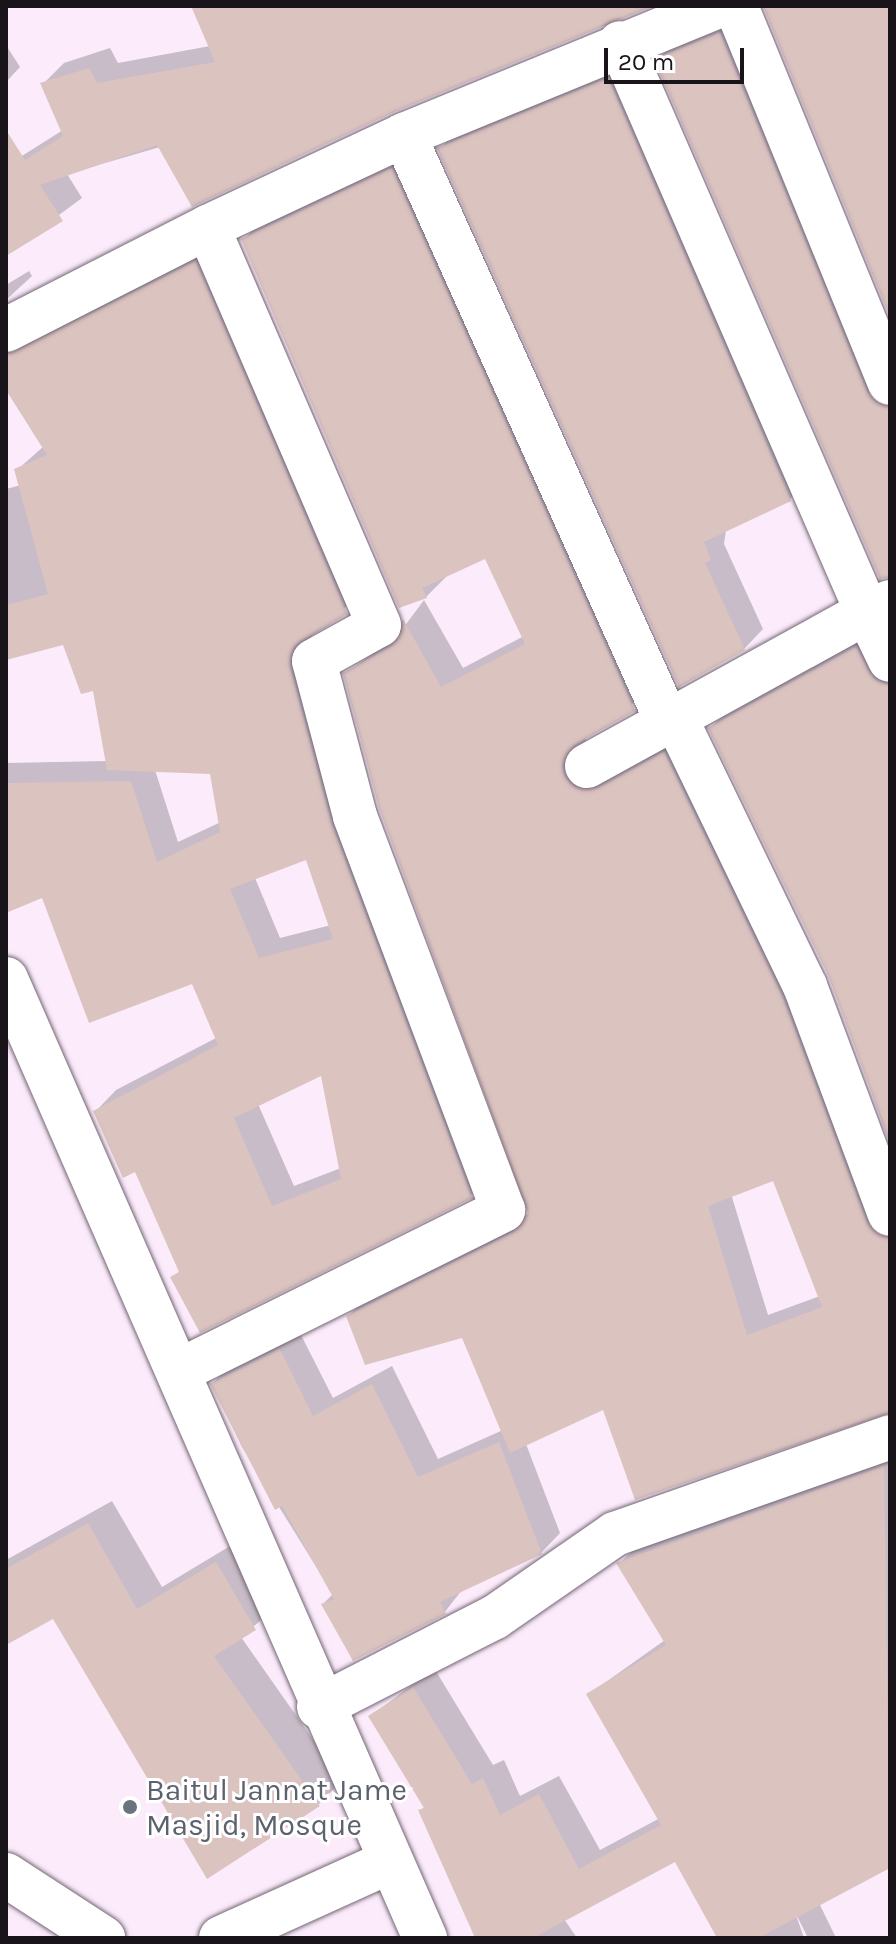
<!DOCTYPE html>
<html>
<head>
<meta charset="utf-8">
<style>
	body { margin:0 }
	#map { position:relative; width:896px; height:1944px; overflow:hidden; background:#fbebfb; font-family:Karla,sans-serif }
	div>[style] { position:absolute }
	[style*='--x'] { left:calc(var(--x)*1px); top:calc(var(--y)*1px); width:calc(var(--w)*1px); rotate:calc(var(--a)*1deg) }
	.shadow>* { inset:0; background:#0003 }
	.building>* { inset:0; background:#dbc3c0 }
	.roads { filter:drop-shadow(0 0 2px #746674) drop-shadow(0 0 2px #746674) }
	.street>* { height:44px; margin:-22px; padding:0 22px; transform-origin:22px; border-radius:22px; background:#fff }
	.dots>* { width:22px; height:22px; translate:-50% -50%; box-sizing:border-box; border:4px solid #fff; border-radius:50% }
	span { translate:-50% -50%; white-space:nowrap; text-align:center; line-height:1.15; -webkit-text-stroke:6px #fff; paint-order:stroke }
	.worship-label { font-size:30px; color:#5b616d }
	.left { translate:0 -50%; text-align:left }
	.frame { position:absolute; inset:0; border:8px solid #191419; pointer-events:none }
	.scale { position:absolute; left:604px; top:48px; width:140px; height:36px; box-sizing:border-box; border:4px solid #191419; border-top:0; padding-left:10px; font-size:24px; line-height:28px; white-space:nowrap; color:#191419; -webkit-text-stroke:6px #fff; paint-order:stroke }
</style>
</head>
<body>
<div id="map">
	<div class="shadow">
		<div style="clip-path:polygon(193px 6px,648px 6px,67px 174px,82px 198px,6px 254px,6px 166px,63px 130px,43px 84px,64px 63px,110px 48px,118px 63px,210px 46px)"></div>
		<div style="clip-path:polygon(741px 13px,890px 373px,890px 578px,881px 577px,657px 60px,678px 39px)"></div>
		<div style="clip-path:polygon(6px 45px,20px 67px,6px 82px)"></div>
		<div style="clip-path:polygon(628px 60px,810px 479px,790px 499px,726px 530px,724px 544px,763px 629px,744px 649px,440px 149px,459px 129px)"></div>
		<div style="clip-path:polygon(evenodd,413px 149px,655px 688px,586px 736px,585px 756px,686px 733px,890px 1204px,890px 1410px,604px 1408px,526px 1444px,560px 1533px,541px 1553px,462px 1590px,444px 1613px,323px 1604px,333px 1594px,242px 1447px,212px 1384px,232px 1364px,299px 1331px,333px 1398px,392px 1366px,438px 1459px,503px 1430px,463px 1336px,348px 1316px,370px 1295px,530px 1213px,345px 674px,398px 635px,424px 600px,463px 668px,524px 636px,486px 557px,447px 576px,426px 597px,243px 240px,264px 219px,413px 149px,774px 1178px,820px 1296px,768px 1315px,731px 1194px,774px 1178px)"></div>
		<div style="clip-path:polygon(evenodd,217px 242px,367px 591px,313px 632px,310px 645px,492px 1175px,470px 1196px,173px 1278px,181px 1270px,136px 1170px,95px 1112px,116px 1090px,216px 1038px,193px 981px,43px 895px,6px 902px,6px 763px,107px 761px,95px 689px,65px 643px,6px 658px,6px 489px,21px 485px,17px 470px,44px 446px,6px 387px,6px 316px,217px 242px,155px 770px,212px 772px,221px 822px,178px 842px,155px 770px,217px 242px,307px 858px,331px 925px,280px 938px,255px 878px,307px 858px,217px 242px,322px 1073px,341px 1168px,294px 1186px,258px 1104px,322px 1073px)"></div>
		<div style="clip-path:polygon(29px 271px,32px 276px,6px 300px,6px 285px)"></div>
		<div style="clip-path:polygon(877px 627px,890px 652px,890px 1144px,830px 976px,710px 728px,732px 707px)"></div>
		<div style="clip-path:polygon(890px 1452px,890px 1859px,820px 1905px,836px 1938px,808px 1938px,795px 1912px,804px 1938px,720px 1938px,676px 1859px,564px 1919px,577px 1938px,477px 1938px,421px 1811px,425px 1806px,371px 1716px,434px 1668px,493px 1765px,504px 1760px,520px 1796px,559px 1776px,600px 1850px,660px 1818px,589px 1694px,665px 1640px,619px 1564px,639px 1544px)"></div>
		<div style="clip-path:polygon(112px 1501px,162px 1587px,240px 1540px,279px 1605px,241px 1637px,342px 1781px,319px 1804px,54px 1616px,6px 1643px,6px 1560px)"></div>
	</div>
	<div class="building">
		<div style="clip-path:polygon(191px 6px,653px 6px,394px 112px,192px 207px,157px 145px,40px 185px,63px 221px,6px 256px,6px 130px,25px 160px,63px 136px,40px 83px,89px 68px,97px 83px,215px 62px)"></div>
		<div style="clip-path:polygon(763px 6px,890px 6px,890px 317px)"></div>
		<div style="clip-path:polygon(720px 33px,867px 392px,890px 407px,890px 577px,880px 579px,654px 59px)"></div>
		<div style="clip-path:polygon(608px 78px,791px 501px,704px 542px,711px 560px,705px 563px,745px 650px,679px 687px,437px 148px)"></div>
		<div style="clip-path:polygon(evenodd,392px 168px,635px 711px,574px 745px,562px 765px,565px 777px,575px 788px,598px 788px,664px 752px,782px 996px,867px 1223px,890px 1238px,890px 1413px,635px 1500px,603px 1410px,510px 1453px,462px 1338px,365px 1365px,346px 1316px,514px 1232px,528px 1213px,379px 808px,343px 673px,392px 646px,403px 619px,441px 687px,525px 644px,485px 559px,422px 588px,427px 598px,399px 608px,241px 239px,392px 168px,773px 1181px,822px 1307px,747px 1335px,708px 1206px,773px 1181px)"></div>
		<div style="clip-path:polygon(evenodd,196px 261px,347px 614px,294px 646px,290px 667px,332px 825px,472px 1198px,200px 1333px,170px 1277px,179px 1272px,135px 1172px,123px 1178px,93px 1111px,218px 1045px,192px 984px,89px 1023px,42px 898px,6px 913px,6px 783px,131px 781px,157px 862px,220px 832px,210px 774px,107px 770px,93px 691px,81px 694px,63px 645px,6px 660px,6px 605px,48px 594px,14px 469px,47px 455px,6px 390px,6px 355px,196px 261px,306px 860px,333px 939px,259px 958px,230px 889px,306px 860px,196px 261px,321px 1076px,341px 1179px,272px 1206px,234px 1118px,321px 1076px)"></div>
		<div style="clip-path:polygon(856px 647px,875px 680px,890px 685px,890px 1142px,828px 975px,708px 728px)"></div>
		<div style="clip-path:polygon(280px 1349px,313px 1416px,372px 1384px,418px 1477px,499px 1442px,542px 1554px,440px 1602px,446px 1614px,353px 1661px,321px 1604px,334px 1599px,282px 1506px,275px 1510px,210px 1384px)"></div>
		<div style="clip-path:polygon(884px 1466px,890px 1868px,758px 1938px,717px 1938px,675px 1862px,533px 1938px,475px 1938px,418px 1810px,424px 1808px,368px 1716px,413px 1687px,472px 1784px,483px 1778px,500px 1815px,539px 1794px,579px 1869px,661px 1825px,586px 1694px,666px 1645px,616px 1563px)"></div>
		<div style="clip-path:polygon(88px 1523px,137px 1609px,216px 1562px,256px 1630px,214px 1656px,320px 1806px,207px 1879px,53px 1619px,6px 1645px,6px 1569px)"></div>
	</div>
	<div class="roads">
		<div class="street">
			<div style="--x:736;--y:6;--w:407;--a:67.8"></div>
			<div style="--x:404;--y:135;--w:640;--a:65.84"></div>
			<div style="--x:6;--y:330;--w:227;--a:-27"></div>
			<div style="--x:890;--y:602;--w:25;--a:157"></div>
			<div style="--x:867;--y:612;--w:53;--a:64.4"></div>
			<div style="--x:674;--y:715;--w:301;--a:64.2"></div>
			<div style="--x:805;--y:986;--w:243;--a:69.6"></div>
			<div style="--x:587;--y:766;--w:320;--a:-28.8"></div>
			<div style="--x:867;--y:612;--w:620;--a:-113.47"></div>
			<div style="--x:6;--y:979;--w:1047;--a:66.4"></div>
			<div style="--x:179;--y:1371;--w:362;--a:-26.4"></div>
			<div style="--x:503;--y:1210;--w:421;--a:-110.6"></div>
			<div style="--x:355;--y:816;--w:160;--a:-104.8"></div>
			<div style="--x:314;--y:661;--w:74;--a:-29"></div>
			<div style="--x:379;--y:625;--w:433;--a:-113.3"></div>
			<div style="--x:208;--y:227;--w:217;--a:-25.1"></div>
			<div style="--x:404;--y:135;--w:340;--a:-22.3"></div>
			<div style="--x:319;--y:1707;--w:198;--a:-27.1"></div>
			<div style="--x:495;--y:1617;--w:146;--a:-34.7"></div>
			<div style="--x:615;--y:1534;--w:292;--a:-19.4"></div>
			<div style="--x:6;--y:1875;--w:116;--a:33"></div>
			<div style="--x:221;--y:1938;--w:181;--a:-24.4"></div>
		</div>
	</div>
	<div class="dots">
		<div style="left:130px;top:1807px;background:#6b7280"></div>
	</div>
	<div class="worship-label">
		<span class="left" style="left:146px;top:1807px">Baitul Jannat Jame<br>Masjid, Mosque</span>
	</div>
	<div class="frame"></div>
	<div class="scale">20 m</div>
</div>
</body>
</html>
